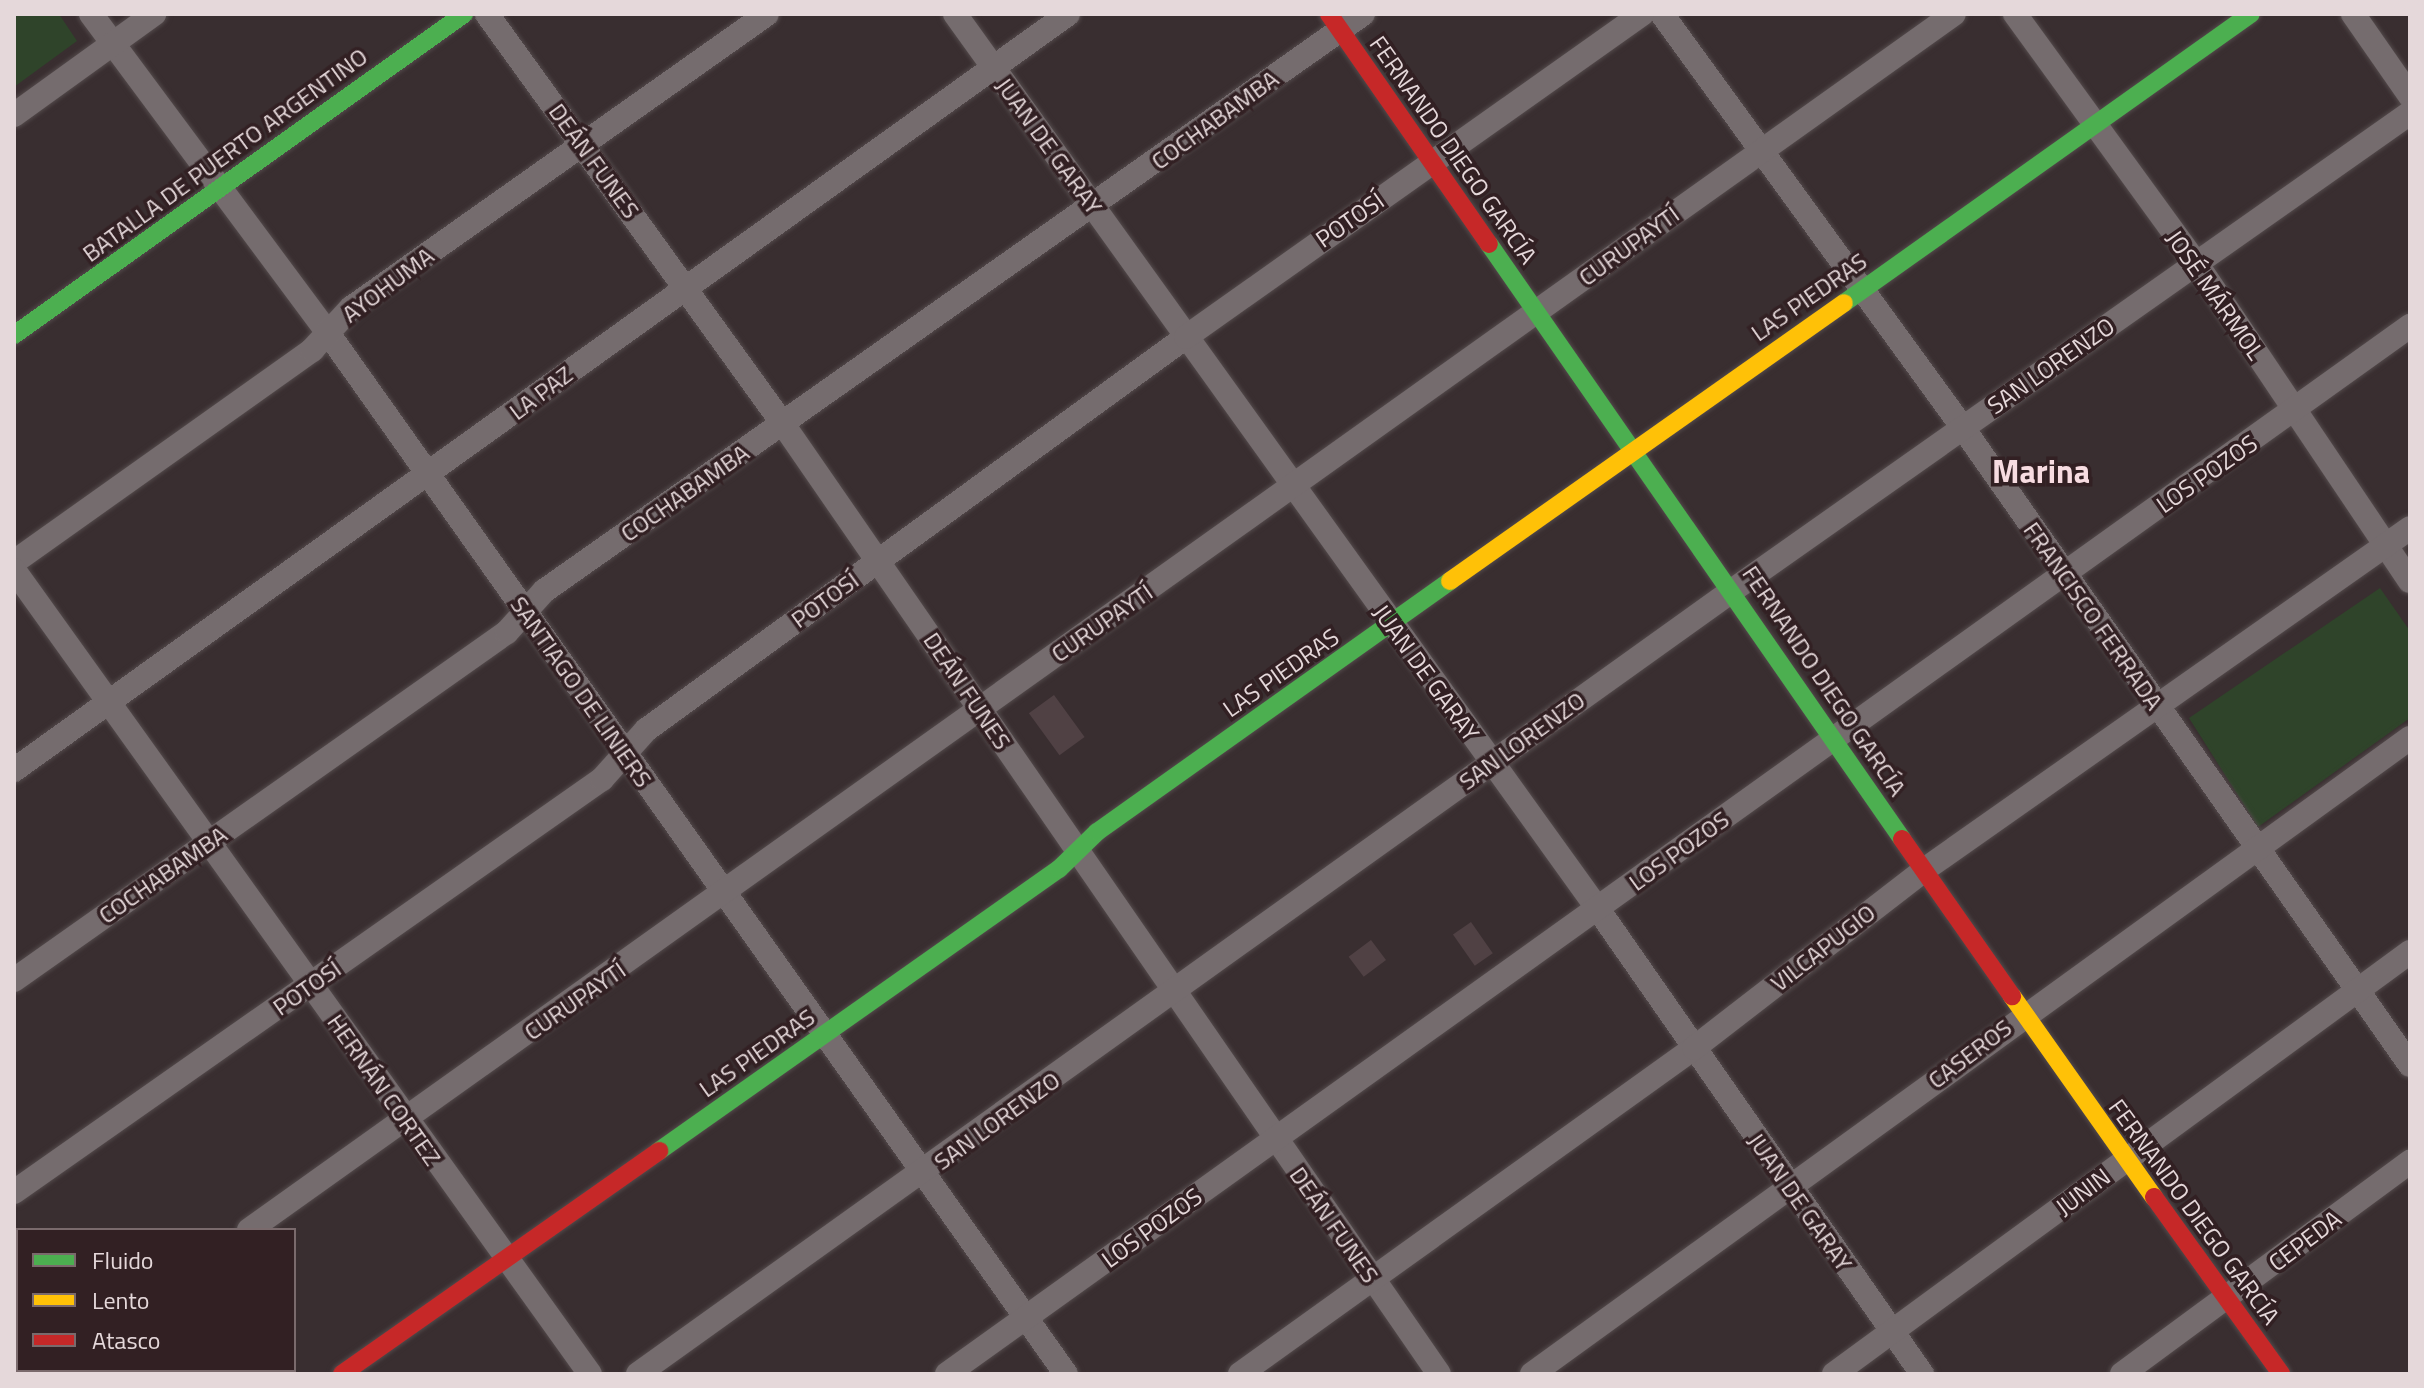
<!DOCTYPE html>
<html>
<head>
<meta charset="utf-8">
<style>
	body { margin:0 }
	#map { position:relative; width:2424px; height:1388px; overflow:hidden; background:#392e30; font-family:"Titillium Web",sans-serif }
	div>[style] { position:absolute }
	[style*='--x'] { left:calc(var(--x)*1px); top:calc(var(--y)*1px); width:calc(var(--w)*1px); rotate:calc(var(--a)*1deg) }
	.green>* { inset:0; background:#2f442a }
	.building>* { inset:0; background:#504144; transform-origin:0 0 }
	.roads { filter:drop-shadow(0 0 2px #534a4b) drop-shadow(0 0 2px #534a4b) }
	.street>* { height:24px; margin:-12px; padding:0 12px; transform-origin:12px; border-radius:12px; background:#756c6e }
	.fast>* { height:18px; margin:-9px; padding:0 9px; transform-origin:9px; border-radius:9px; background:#4caf50 }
	.slow>* { height:18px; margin:-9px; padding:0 9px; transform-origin:9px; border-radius:9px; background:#ffc107 }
	.jam>* { height:18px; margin:-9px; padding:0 9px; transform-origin:9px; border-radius:9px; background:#c62828 }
	span { translate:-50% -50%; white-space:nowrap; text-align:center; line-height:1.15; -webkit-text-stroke:7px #322023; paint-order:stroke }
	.street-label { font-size:24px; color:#e5d8da }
	.district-label { font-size:32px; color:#f7dce1; font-weight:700 }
	.frame { position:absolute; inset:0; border:16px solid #e5d8da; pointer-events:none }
	.legend { position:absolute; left:16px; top:1228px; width:280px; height:144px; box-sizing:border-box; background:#322023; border:2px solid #7a6a6c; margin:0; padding:10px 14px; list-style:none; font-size:24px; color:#e5d8da }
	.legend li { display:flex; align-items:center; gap:16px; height:40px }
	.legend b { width:40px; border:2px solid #7a6a6c }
</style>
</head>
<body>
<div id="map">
	<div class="green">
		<div style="clip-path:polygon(14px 14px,59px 14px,77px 41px,14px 87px)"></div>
		<div style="clip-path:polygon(2380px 588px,2410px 631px,2410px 718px,2258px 827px,2189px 718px)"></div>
	</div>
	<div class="building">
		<div style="left:1054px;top:695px;width:52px;height:31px;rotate:54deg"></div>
		<div style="left:1471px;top:922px;width:38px;height:22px;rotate:55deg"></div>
		<div style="left:1371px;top:940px;width:25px;height:28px;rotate:53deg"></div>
	</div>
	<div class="roads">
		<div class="street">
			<div style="--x:91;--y:14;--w:397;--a:53.4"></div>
			<div style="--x:328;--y:333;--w:1276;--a:54.67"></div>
			<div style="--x:487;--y:14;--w:506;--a:54.17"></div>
			<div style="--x:783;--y:424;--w:1154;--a:55.37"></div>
			<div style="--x:955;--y:14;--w:1102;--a:54.31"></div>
			<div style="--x:1598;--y:909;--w:567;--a:55.13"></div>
			<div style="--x:1662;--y:14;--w:512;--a:53.98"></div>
			<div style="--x:1963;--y:428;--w:778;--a:54.94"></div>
			<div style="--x:2015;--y:14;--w:308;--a:54"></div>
			<div style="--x:2196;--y:263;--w:383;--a:56.1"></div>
			<div style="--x:2353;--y:14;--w:100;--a:55.2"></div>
			<div style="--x:14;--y:115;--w:173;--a:-35.8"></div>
			<div style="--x:14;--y:562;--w:366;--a:-35.4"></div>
			<div style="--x:312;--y:350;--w:57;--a:-47.1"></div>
			<div style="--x:351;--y:308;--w:509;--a:-35.25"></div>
			<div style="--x:14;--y:570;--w:989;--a:54.38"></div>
			<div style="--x:14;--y:770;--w:1297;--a:-35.65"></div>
			<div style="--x:14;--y:980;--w:603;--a:-35.22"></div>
			<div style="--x:507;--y:632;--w:55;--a:-47.9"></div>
			<div style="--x:544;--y:591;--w:1002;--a:-35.17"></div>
			<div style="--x:14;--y:1192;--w:719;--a:-35.08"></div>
			<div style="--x:602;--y:779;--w:66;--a:-48.1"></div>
			<div style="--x:646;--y:730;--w:668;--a:-36.05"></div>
			<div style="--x:1186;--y:337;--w:559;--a:-35.31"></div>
			<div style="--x:249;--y:1230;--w:2094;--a:-35.5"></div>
			<div style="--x:14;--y:1244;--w:7;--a:56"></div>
			<div style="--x:103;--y:1370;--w:5;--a:53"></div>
			<div style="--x:43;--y:1374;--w:7;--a:-34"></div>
			<div style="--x:638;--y:1374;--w:1347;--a:-35.6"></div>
			<div style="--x:1733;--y:590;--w:828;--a:-35.17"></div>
			<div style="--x:947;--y:1374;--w:1800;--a:-35.62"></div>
			<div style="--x:1240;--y:1374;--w:559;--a:-35.68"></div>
			<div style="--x:1694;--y:1048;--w:291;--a:-37.7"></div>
			<div style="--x:1924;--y:870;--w:594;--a:-35.13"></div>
			<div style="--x:1532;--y:1374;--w:1084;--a:-35.92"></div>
			<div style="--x:1834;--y:1374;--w:714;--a:-36.23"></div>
			<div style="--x:2122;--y:1374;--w:358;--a:-36.4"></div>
		</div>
		<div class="fast">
			<div style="--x:1489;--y:244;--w:724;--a:55.23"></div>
			<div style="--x:1844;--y:303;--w:499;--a:-35.4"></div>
			<div style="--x:14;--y:335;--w:553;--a:-35.5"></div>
			<div style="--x:659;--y:1151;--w:489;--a:-35.2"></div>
			<div style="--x:1059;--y:869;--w:53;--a:-44.2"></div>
			<div style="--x:1097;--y:832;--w:433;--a:-35.4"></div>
		</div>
		<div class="slow">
			<div style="--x:1450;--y:581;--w:482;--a:-35.2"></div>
			<div style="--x:2012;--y:996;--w:246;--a:54.8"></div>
		</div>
		<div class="jam">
			<div style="--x:1329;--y:14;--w:280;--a:55.2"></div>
			<div style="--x:1902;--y:839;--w:192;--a:55"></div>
			<div style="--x:2154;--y:1197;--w:218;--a:54.3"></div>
			<div style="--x:342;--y:1374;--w:388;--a:-35.1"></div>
		</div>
	</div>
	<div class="street-label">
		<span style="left:1215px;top:120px;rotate:-36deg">COCHABAMBA</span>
		<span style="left:1049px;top:146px;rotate:54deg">JUAN DE GARAY</span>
		<span style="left:1453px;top:150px;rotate:55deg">FERNANDO DIEGO GARCÍA</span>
		<span style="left:225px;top:155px;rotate:-36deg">BATALLA DE PUERTO ARGENTINO</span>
		<span style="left:594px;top:161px;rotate:54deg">DEÁN FUNES</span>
		<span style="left:1350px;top:220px;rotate:-35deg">POTOSÍ</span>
		<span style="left:1629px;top:246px;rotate:-36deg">CURUPAYTÍ</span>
		<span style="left:388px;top:285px;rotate:-37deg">AYOHUMA</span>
		<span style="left:2215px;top:295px;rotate:55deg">JOSÉ MÁRMOL</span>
		<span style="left:1809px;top:297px;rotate:-35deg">LAS PIEDRAS</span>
		<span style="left:2051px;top:366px;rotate:-35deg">SAN LORENZO</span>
		<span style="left:541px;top:393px;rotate:-37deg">LA PAZ</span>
		<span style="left:2207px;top:474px;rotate:-35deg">LOS POZOS</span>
		<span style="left:685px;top:493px;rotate:-35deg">COCHABAMBA</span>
		<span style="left:825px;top:600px;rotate:-36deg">POTOSÍ</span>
		<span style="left:2093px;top:616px;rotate:55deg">FRANCISCO FERRADA</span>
		<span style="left:1102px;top:623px;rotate:-35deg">CURUPAYTÍ</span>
		<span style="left:1281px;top:673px;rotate:-35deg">LAS PIEDRAS</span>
		<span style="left:1426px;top:673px;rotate:54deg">JUAN DE GARAY</span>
		<span style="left:1824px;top:681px;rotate:56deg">FERNANDO DIEGO GARCÍA</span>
		<span style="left:967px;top:691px;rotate:56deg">DEÁN FUNES</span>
		<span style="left:581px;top:692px;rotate:55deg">SANTIAGO DE LINIERS</span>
		<span style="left:1522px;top:741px;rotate:-36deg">SAN LORENZO</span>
		<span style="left:1679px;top:851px;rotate:-36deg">LOS POZOS</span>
		<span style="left:163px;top:875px;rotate:-35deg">COCHABAMBA</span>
		<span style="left:1823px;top:948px;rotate:-38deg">VILCAPUGIO</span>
		<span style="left:307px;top:988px;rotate:-35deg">POTOSÍ</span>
		<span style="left:575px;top:1001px;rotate:-35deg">CURUPAYTÍ</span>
		<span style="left:757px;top:1053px;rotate:-35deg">LAS PIEDRAS</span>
		<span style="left:1970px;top:1054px;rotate:-37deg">CASEROS</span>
		<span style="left:384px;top:1090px;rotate:55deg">HERNÁN CORTEZ</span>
		<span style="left:997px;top:1121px;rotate:-36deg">SAN LORENZO</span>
		<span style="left:2083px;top:1192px;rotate:-37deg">JUNIN</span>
		<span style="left:1800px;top:1202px;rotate:55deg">JUAN DE GARAY</span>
		<span style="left:2194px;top:1212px;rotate:54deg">FERNANDO DIEGO GARCÍA</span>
		<span style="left:1334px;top:1225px;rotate:55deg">DEÁN FUNES</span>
		<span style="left:1152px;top:1228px;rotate:-36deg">LOS POZOS</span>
		<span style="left:2305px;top:1241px;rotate:-37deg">CEPEDA</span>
	</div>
	<div class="district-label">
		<span style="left:2041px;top:471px">Marina</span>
	</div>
	<div class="frame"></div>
	<ul class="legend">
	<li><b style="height:10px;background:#4caf50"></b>Fluido</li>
	<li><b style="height:10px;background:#ffc107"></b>Lento</li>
	<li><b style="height:10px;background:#c62828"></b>Atasco</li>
	</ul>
</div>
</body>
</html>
